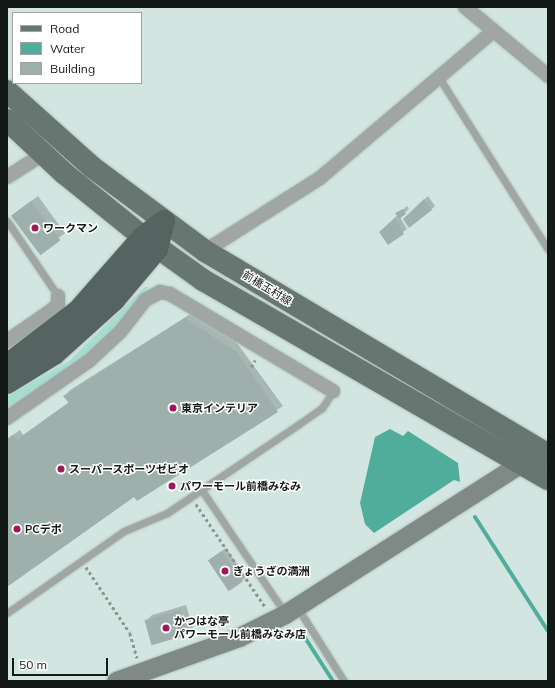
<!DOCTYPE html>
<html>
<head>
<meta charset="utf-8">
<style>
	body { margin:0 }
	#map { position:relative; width:555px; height:688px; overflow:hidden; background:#d3e5e0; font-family:Mulish,"Noto Sans JP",sans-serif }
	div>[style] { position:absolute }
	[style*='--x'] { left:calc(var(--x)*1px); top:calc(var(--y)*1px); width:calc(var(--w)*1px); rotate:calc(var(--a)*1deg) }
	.green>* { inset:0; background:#a5ded1 }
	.water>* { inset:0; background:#50ad9b }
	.shadow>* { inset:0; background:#0003; transform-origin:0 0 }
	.stream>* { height:4px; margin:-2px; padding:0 2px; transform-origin:2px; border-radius:2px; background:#50ad9b }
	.building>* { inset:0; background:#9fb0ac; transform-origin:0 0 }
	.path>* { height:2.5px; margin-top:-1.25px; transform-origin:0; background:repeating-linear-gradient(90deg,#8a9793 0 3px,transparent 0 6px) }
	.roads { filter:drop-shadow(0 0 1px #b0c0bc) drop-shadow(0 0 1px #b0c0bc) }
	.lane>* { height:7px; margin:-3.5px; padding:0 3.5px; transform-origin:3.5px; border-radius:3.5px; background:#9fa6a4 }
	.street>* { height:14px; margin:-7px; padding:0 7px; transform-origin:7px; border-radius:7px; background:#9fa6a4 }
	.secondary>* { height:19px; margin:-9.5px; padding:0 9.5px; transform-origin:9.5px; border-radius:9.5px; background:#7f8a87 }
	.primary>* { height:22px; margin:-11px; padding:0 11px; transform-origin:11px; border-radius:11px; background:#687672 }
	.highway>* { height:22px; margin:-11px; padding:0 11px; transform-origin:11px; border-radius:11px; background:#556460 }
	.dots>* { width:11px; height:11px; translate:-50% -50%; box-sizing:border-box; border:2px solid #fff; border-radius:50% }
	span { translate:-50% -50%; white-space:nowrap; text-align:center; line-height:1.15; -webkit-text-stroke:3px #fff; paint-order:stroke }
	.poi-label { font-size:11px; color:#131917; font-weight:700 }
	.left { translate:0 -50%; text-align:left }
	.street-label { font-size:11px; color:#131917 }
	.frame { position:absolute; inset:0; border:8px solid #131917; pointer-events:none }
	.legend { position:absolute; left:12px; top:12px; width:130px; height:72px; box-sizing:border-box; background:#fff; border:1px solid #a1a3a2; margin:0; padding:5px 7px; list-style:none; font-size:12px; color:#131917 }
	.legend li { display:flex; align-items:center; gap:8px; height:20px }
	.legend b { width:20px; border:1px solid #a1a3a2 }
	.scale { position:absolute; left:12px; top:658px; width:96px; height:18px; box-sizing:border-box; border:2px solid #131917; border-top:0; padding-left:5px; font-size:12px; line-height:14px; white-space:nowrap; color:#131917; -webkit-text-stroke:3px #fff; paint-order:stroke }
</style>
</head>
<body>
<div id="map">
	<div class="green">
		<div style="clip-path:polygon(145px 287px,149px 287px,113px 329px,85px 355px,7px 411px,7px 397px,69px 361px)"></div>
	</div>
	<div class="water">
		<div style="clip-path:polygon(390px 429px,403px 436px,408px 431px,458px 463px,460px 482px,454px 480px,374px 533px,365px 524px,360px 503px,375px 437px)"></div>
	</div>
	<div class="shadow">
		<div style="left:38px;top:196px;width:46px;height:33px;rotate:54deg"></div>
		<div style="clip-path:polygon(428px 196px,435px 206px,431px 210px,404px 219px)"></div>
		<div style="clip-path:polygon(407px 206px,409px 209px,400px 217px,407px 229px,388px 243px,384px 228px)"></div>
		<div style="clip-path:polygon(192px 313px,234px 339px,283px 406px,137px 500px,135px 496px,7px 586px,7px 439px,20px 430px,23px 435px,69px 402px,65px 396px,70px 390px)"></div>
		<div style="clip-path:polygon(226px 548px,246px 577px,242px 581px,209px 560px)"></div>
		<div style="clip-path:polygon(186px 605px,193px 628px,187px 634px,153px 644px,146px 621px,152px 615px)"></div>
	</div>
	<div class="stream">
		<div style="--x:475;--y:517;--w:135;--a:57.4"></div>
		<div style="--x:300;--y:630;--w:61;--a:57.1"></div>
	</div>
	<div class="building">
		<div style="clip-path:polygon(424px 199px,432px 210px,409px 228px,403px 219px)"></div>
		<div style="left:31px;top:201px;width:49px;height:25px;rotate:53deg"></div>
		<div style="clip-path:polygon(403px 209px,406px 214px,399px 219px,395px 213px)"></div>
		<div style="clip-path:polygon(395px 218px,404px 234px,388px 245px,379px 232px)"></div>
		<div style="clip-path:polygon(185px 318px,237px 352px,278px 412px,137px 501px,134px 497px,7px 587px,7px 439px,13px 435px,17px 440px,69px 403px,63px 396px)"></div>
		<div style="left:222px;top:551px;width:37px;height:17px;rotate:56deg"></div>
		<div style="left:180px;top:610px;width:26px;height:37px;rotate:74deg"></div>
	</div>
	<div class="path">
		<div style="--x:251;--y:367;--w:8;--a:-60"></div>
		<div style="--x:182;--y:482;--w:9;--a:58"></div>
		<div style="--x:196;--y:504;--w:125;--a:56.1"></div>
		<div style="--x:86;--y:567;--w:79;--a:56.3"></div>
		<div style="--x:130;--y:633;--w:26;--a:74"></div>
	</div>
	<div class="roads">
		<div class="lane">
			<div style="--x:438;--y:76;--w:205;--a:57.6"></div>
			<div style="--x:7;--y:221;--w:91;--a:55.8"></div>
			<div style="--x:201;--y:489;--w:150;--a:55.9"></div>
			<div style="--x:297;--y:607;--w:88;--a:57.6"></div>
			<div style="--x:7;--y:613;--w:143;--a:-35"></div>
			<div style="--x:124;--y:531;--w:47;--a:-22.7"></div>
			<div style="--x:167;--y:513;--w:159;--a:-34"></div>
			<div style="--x:299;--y:424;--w:28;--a:-35"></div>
			<div style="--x:322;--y:408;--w:20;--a:-57"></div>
		</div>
		<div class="street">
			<div style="--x:465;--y:7;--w:108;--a:39.7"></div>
			<div style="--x:7;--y:177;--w:41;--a:-32.2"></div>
			<div style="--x:205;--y:251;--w:136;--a:-32.4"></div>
			<div style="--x:320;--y:178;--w:226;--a:-40.3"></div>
			<div style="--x:7;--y:341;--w:55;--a:-34.6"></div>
			<div style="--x:52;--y:310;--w:8;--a:-45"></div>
			<div style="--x:58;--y:304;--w:8;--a:-90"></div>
			<div style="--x:7;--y:418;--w:101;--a:-34.9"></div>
			<div style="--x:90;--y:360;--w:42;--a:-43.1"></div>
			<div style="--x:121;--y:331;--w:39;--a:-52"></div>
			<div style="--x:145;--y:300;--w:17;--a:-28"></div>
			<div style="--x:160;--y:292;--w:10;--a:11"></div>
			<div style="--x:170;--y:294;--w:190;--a:30.8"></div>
		</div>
		<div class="secondary">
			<div style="--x:116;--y:681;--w:131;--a:-19.7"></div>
			<div style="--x:239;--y:637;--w:51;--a:-26.6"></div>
			<div style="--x:285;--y:614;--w:293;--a:-32.6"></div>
		</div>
		<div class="primary">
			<div style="--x:7;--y:91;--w:114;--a:41.8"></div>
			<div style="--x:92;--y:167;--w:141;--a:36.6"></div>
			<div style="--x:205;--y:251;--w:399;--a:30.7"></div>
			<div style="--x:7;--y:120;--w:79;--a:43"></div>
			<div style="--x:65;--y:174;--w:100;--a:38.9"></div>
			<div style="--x:143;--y:237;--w:74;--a:35.6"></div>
			<div style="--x:203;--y:280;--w:398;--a:30"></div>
		</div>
		<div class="highway">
			<div style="--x:7;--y:365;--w:89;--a:-37.3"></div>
			<div style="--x:78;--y:311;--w:98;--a:-48.7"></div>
			<div style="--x:143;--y:237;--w:26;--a:-37"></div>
			<div style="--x:7;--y:383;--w:55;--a:-31.7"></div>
			<div style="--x:54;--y:354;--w:81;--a:-42"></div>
			<div style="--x:114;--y:300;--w:67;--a:-49.9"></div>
			<div style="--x:157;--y:249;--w:29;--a:-76"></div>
		</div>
	</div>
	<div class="dots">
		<div style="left:35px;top:228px;background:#a4165a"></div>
		<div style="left:173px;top:408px;background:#a4165a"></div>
		<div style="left:61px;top:469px;background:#a4165a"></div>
		<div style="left:172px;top:486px;background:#a4165a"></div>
		<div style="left:17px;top:529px;background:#a4165a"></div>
		<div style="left:225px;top:571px;background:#a4165a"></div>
		<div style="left:166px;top:628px;background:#a4165a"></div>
	</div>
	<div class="poi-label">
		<span class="left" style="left:43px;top:228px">ワークマン</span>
		<span class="left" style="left:181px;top:408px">東京インテリア</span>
		<span class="left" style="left:69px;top:469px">スーパースポーツゼビオ</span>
		<span class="left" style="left:180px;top:486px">パワーモール前橋みなみ</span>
		<span class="left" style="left:25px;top:529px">PCデポ</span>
		<span class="left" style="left:233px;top:571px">ぎょうざの満洲</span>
		<span class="left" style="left:174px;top:628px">かつはな亭<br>パワーモール前橋みなみ店</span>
	</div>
	<div class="street-label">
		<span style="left:267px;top:288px;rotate:31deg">前橋玉村線</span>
	</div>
	<div class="frame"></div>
	<ul class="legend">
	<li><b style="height:5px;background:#687672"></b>Road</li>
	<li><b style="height:11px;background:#50ad9b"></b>Water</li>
	<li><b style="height:11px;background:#9fb0ac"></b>Building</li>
	</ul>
	<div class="scale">50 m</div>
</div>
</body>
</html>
